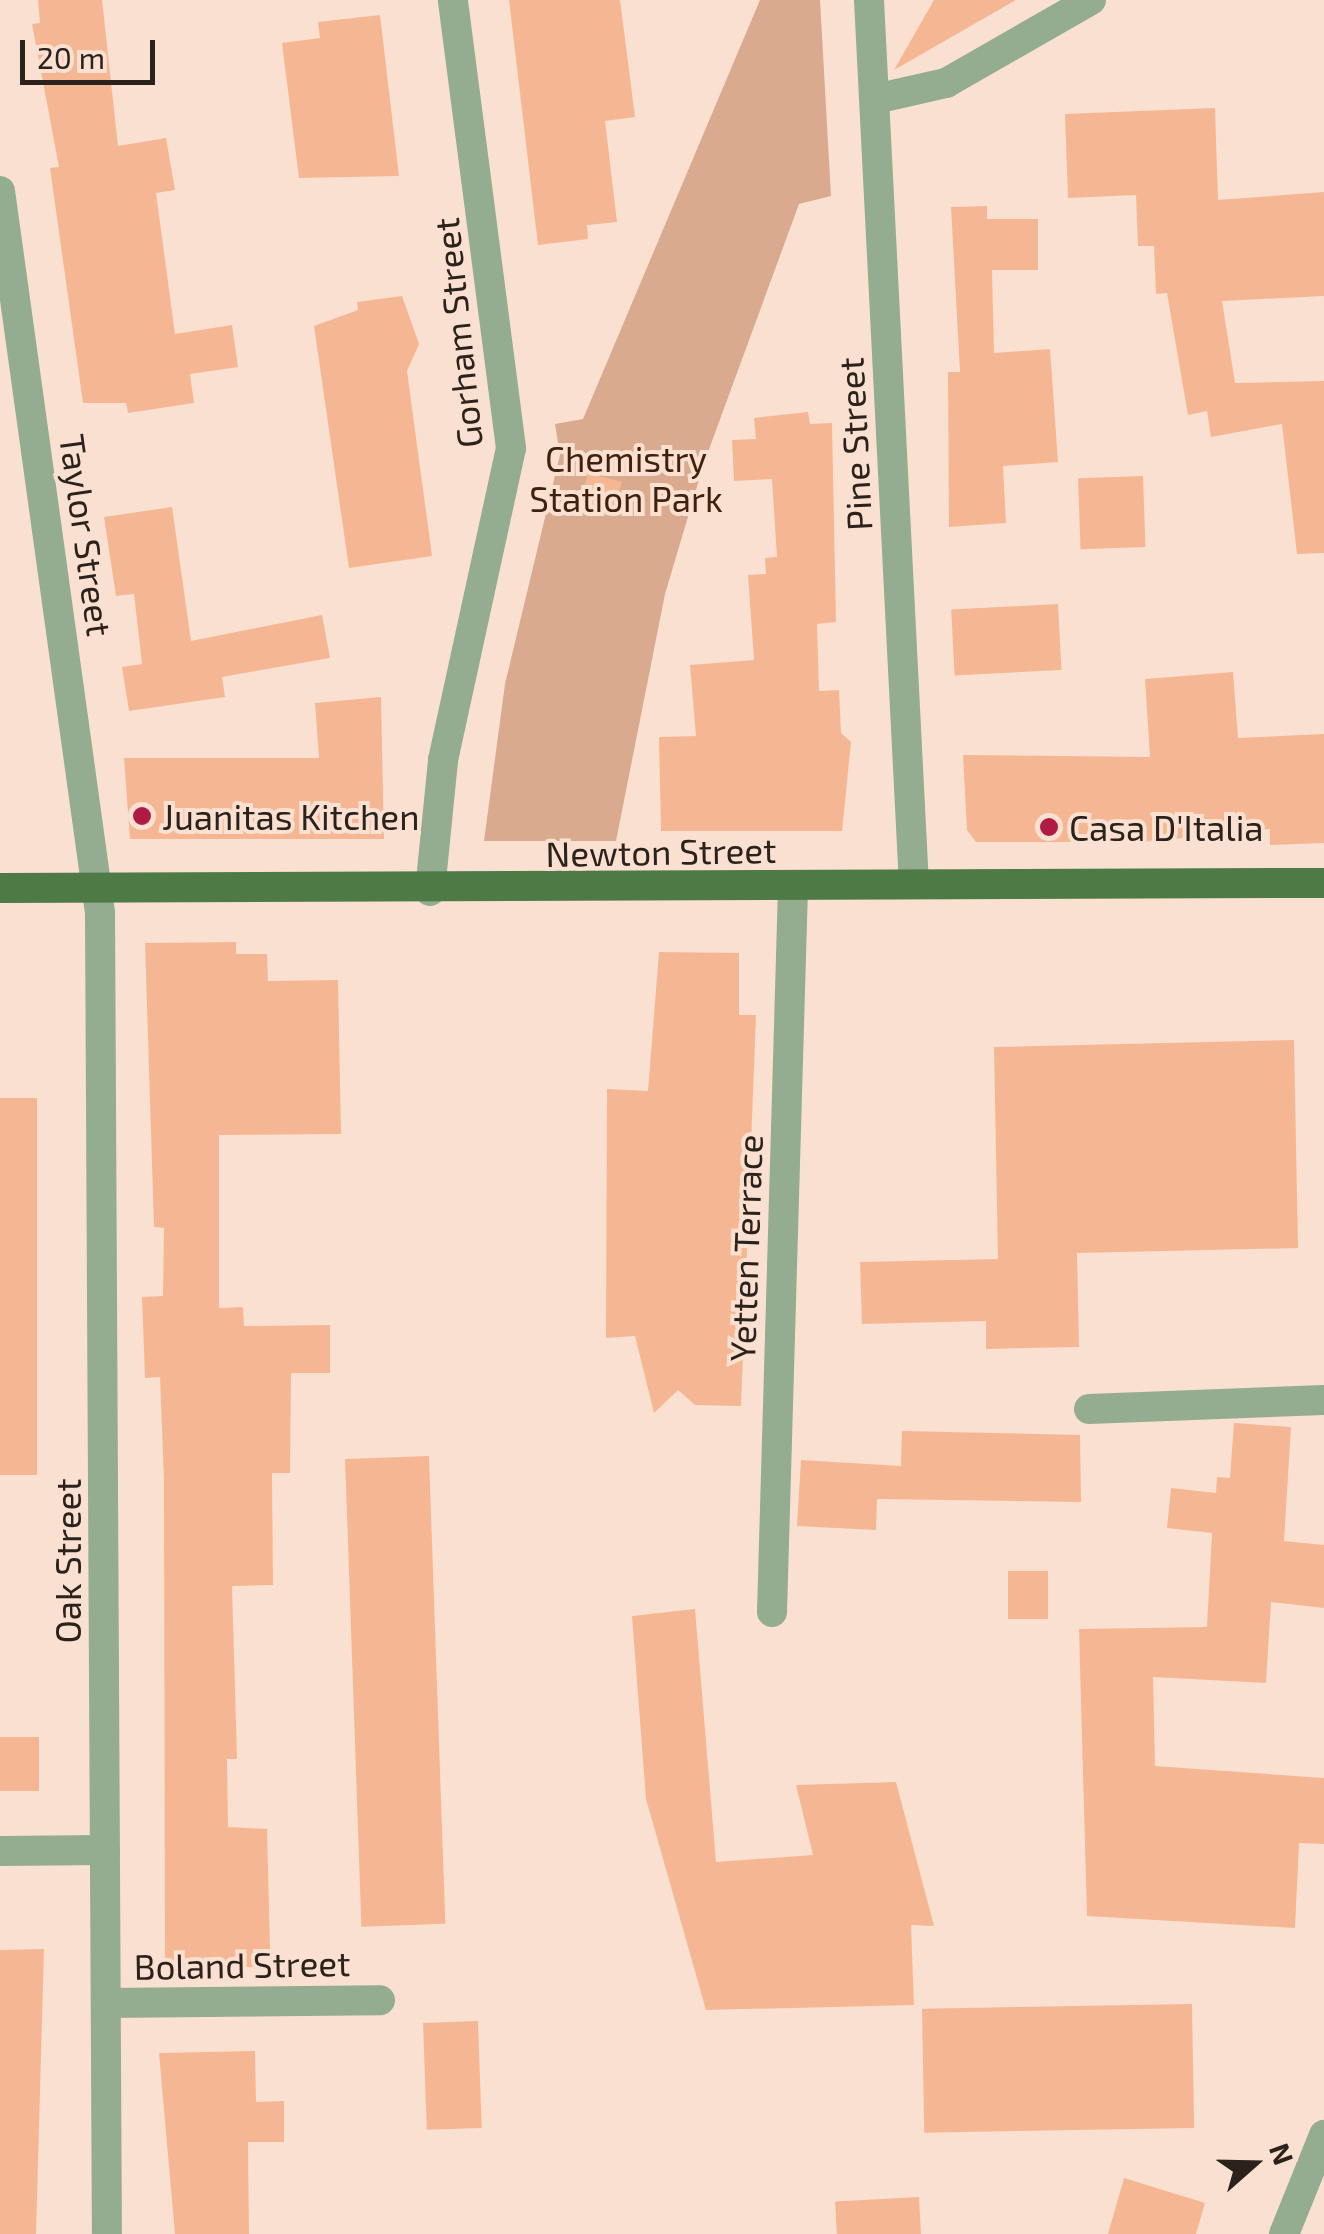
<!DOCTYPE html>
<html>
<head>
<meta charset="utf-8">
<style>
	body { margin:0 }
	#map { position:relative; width:1324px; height:2234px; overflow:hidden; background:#fae0d1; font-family:"Exo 2",sans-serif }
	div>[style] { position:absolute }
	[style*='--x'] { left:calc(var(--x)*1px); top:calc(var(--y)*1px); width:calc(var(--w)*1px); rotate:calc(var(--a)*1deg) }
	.green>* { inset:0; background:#daaa8f }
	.building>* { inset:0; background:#f5b793; transform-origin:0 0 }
	.minor>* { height:30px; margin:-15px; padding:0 15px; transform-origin:15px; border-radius:15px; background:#94ac8f }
	.major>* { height:30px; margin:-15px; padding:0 15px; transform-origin:15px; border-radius:15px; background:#4e7a46 }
	.dots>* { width:28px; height:28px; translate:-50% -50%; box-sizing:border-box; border:5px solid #fae0d1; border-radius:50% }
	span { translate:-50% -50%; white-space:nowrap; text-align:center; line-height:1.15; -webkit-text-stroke:8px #fae0d1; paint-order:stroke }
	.street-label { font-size:35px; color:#2b221c }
	.park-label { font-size:35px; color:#3f210d }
	.poi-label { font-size:35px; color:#2b221c }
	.left { translate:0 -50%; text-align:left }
	.north { position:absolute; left:1204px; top:2114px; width:100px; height:100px; -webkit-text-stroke:8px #fae0d1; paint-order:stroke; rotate:70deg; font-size:28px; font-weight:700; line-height:40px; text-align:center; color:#2b221c }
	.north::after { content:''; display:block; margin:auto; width:35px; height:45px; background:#2b221c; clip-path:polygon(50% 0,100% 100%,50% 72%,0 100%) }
	.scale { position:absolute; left:20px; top:40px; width:135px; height:45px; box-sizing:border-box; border:5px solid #2b221c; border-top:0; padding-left:12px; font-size:30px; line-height:35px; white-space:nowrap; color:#2b221c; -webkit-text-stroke:8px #fae0d1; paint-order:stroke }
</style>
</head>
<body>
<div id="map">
	<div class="green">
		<div style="clip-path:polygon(760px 0,820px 0,831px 196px,799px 204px,704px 463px,665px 594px,616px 841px,484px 841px,505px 684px,560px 455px,555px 424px,583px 419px)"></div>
	</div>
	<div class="building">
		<div style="clip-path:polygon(38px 0,102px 0,118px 146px,166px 138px,175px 190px,156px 193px,175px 334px,232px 325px,238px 367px,190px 374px,194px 403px,128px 413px,126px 403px,83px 403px,50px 168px,59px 167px,32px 24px,40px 23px)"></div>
		<div style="clip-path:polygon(509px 0,620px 0,635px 117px,605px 121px,617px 222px,587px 225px,588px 239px,538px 245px)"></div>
		<div style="clip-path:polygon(934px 0,1016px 0,894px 70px)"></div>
		<div style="clip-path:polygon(380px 15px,399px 176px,299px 178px,282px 43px,320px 38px,318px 22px)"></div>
		<div style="clip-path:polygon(1215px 108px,1218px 200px,1324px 192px,1324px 296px,1222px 301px,1235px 383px,1324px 381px,1324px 553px,1297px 554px,1282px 424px,1211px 437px,1207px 411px,1188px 415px,1167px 293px,1156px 294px,1154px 246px,1138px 246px,1136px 195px,1068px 198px,1065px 114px)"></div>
		<div style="clip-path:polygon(987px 206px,987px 219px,1038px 219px,1038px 270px,992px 270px,994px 353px,1050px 349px,1058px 462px,1003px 466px,1006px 523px,949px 527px,948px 372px,960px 372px,951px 207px)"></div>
		<div style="clip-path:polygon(402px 296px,419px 344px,407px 371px,432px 556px,349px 568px,314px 326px,358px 310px,357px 302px)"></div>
		<div style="clip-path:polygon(808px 412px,810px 424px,832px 423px,836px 622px,817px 624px,819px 691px,839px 690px,841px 733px,851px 742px,842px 831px,661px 831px,659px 737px,696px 736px,690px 665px,754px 660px,748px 575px,766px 574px,765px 558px,777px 557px,772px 479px,734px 481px,732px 440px,756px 439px,754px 418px)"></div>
		<div style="left:588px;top:473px;width:35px;height:35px;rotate:15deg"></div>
		<div style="left:1143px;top:476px;width:71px;height:65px;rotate:88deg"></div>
		<div style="clip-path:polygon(172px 507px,191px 641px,322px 615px,330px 658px,222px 677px,225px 697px,129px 711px,122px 667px,142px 664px,134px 594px,116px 596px,104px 517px)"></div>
		<div style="left:1058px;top:604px;width:66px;height:107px;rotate:87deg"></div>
		<div style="clip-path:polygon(1233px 672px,1238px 738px,1324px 734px,1324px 843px,1270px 845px,1270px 829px,1143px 842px,976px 842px,967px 830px,963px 755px,1150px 757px,1145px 679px)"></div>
		<div style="clip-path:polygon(381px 697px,384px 839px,130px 839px,124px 758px,319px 758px,315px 703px)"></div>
		<div style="clip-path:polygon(236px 942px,236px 954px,267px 954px,268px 981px,338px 980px,341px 1134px,219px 1135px,219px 1308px,243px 1307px,244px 1326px,330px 1325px,330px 1373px,291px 1373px,290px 1473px,272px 1473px,273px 1585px,232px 1586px,237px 1759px,227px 1759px,228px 1827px,267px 1829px,270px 1949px,253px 1949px,253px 1967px,165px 1967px,164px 1481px,160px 1377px,145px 1378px,142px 1297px,163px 1296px,164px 1228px,154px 1227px,145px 943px)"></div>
		<div style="clip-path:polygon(659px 952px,739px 953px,739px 1015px,756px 1015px,741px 1406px,695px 1405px,678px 1390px,654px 1413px,635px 1336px,606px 1338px,607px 1089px,648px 1091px)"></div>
		<div style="clip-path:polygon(1294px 1040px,1298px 1248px,1077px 1253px,1079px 1347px,986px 1349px,986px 1321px,862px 1324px,860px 1262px,998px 1259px,994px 1047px)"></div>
		<div style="left:0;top:1098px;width:37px;height:377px"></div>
		<div style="clip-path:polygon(1234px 1423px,1291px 1427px,1284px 1541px,1324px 1545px,1324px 1608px,1271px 1602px,1266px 1683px,1153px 1677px,1155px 1766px,1324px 1778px,1324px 1844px,1299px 1843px,1295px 1928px,1087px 1916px,1079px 1629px,1207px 1627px,1212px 1533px,1167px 1528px,1171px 1488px,1216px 1493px,1217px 1477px,1230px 1478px)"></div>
		<div style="clip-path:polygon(902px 1431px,1080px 1435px,1081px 1502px,877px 1499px,876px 1530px,797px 1526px,801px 1460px,901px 1466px)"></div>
		<div style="left:429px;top:1456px;width:468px;height:84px;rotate:88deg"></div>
		<div style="left:1008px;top:1571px;width:40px;height:48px"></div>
		<div style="clip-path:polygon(695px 1609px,716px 1862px,813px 1855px,796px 1785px,896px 1782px,934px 1926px,911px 1925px,914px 2005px,706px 2010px,646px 1799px,632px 1616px)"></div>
		<div style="left:0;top:1737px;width:39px;height:54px"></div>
		<div style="clip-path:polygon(44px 1949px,36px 2234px,0 2234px,0 1950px)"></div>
		<div style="left:1192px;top:2004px;width:124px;height:270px;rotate:89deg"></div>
		<div style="left:478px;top:2021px;width:107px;height:55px;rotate:88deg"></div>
		<div style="clip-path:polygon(255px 2051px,256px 2102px,284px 2101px,284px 2142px,248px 2142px,249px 2234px,175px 2234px,159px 2053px)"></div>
		<div style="clip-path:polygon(1124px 2178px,1205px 2203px,1196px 2234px,1108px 2234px)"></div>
		<div style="left:919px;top:2197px;width:37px;height:84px;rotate:87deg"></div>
	</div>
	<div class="minor">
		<div style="--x:869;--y:0;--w:885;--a:87.09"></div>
		<div style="--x:875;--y:99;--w:73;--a:-12.7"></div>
		<div style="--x:946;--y:83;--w:167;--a:-29.8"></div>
		<div style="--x:0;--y:191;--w:729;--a:82.11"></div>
		<div style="--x:100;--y:913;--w:1321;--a:89.7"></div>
		<div style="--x:430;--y:891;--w:132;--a:-84.3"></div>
		<div style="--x:443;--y:760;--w:319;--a:-77.7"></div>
		<div style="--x:511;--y:448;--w:452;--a:-97.4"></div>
		<div style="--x:1089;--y:1409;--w:235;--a:-2.2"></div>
		<div style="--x:772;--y:1612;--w:726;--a:-88.34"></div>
		<div style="--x:0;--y:1851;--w:105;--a:-0.5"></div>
		<div style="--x:106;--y:2003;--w:274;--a:-0.6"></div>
		<div style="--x:1284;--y:2234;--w:107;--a:-68"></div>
	</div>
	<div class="major">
		<div style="--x:0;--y:888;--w:1324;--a:-0.22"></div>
	</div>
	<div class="dots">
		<div style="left:142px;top:816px;background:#af1b44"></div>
		<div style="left:1049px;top:827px;background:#af1b44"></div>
	</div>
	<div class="street-label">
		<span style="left:457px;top:333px;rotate:-96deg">Gorham Street</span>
		<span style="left:854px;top:444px;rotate:-93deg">Pine Street</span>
		<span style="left:87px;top:535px;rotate:82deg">Taylor Street</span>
		<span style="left:661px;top:851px;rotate:-1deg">Newton Street</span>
		<span style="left:745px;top:1248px;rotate:-88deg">Yetten Terrace</span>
		<span style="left:67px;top:1561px;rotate:-90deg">Oak Street</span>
		<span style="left:242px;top:1964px;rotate:-1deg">Boland Street</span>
	</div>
	<div class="park-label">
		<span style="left:626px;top:478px">Chemistry<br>Station Park</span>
	</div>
	<div class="poi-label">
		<span class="left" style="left:162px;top:816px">Juanitas Kitchen</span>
		<span class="left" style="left:1069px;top:827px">Casa D'Italia</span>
	</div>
	<div class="north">N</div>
	<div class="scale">20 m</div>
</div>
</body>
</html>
